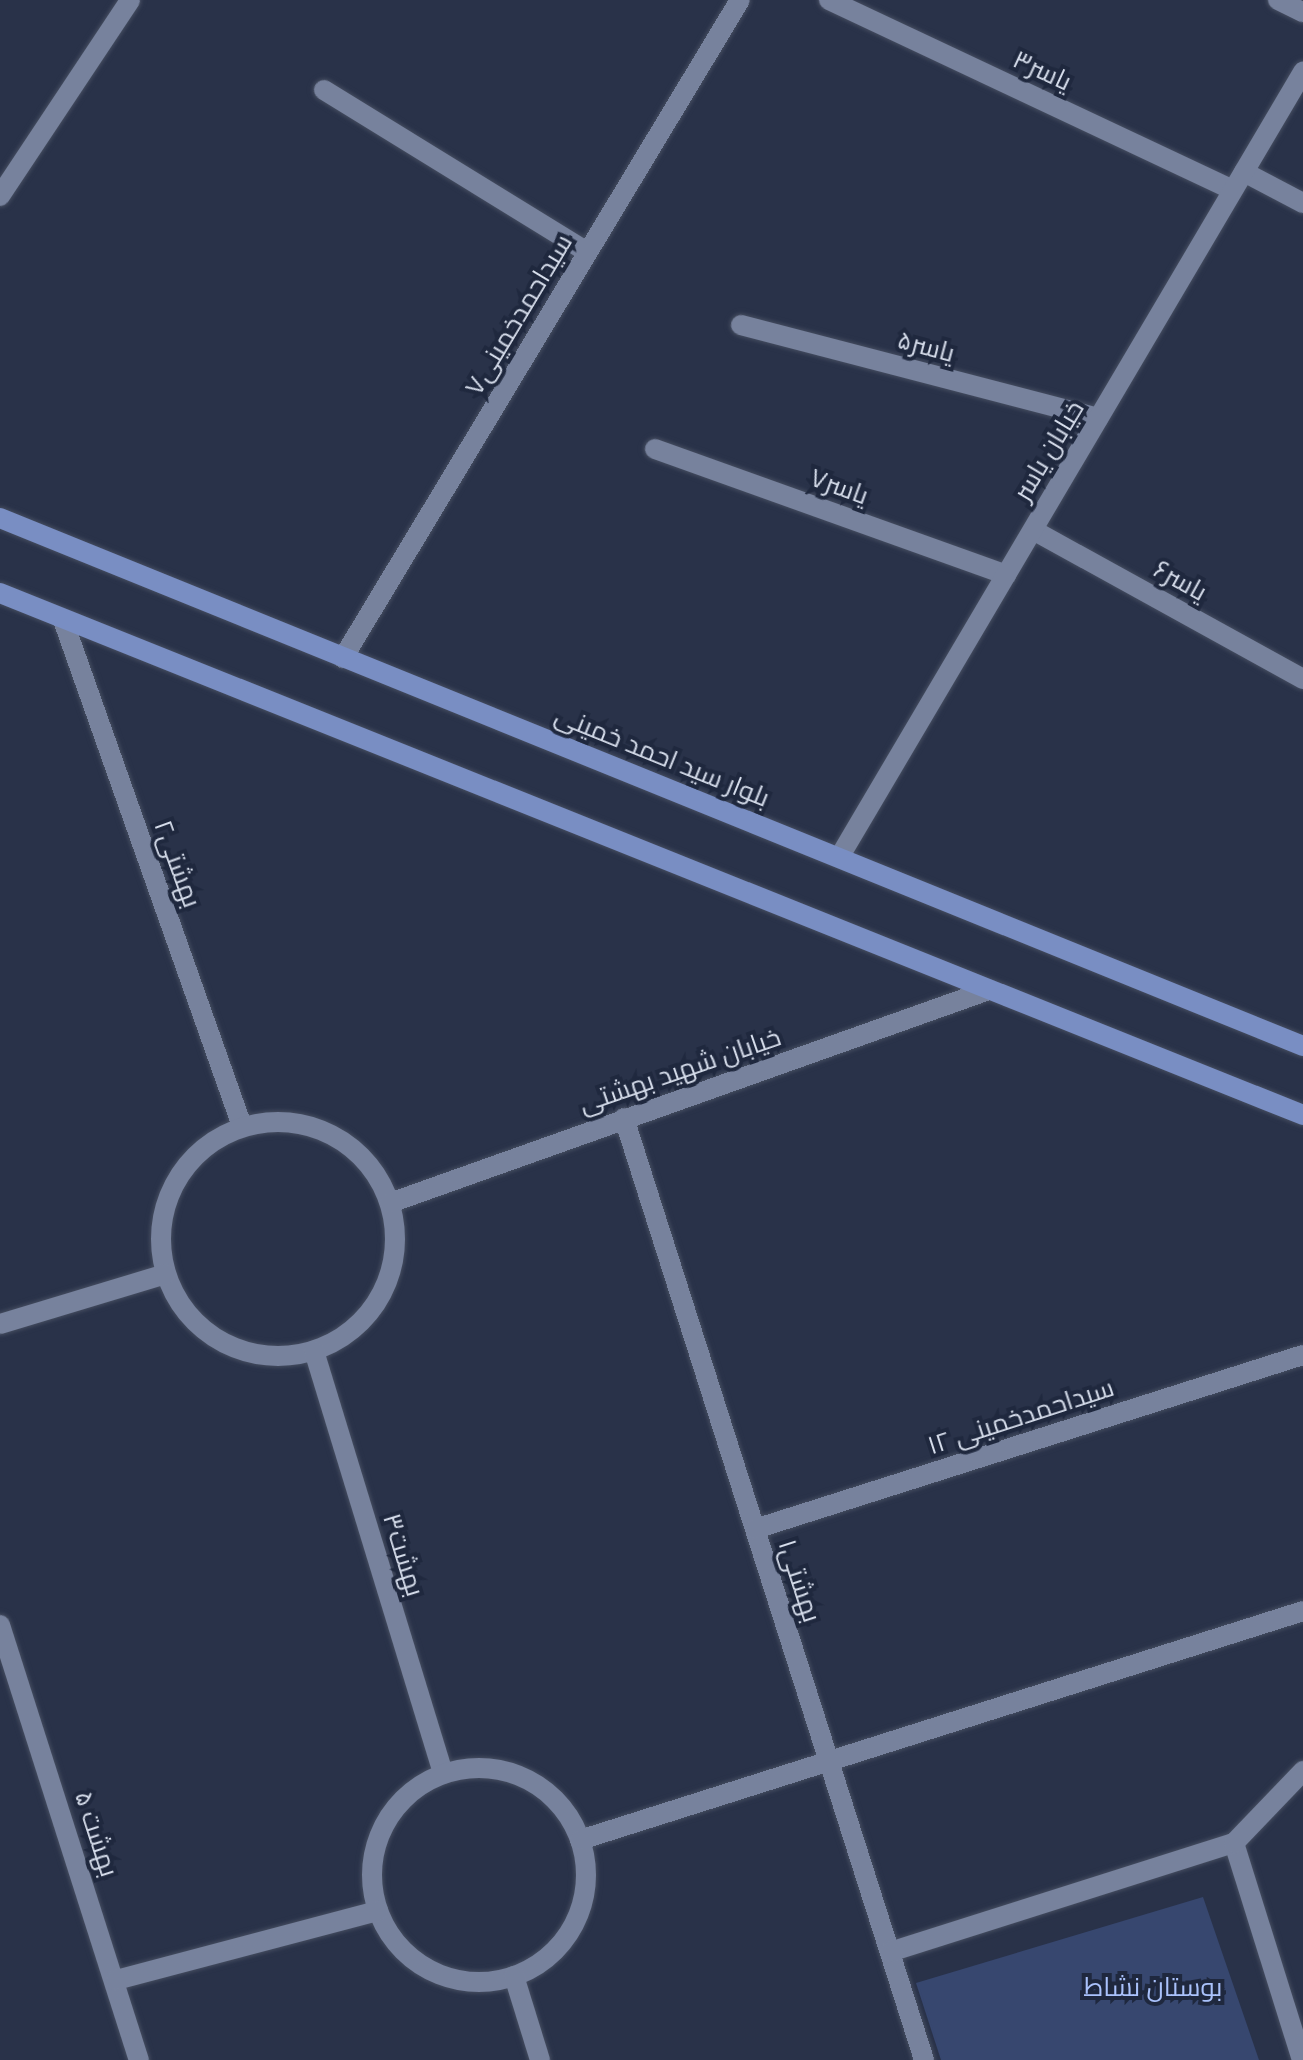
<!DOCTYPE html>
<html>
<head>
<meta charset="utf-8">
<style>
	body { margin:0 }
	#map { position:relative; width:1303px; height:2060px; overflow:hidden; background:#293249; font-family:Karla,Cairo,sans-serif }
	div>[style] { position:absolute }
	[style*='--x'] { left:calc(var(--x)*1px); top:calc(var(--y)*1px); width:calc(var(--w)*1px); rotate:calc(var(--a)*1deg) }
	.green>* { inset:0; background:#37476f }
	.roads { filter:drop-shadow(0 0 2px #454d60) drop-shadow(0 0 2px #454d60) }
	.minor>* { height:20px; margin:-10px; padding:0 10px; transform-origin:10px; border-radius:10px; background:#77829d }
	.minor>.ring { margin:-10px; padding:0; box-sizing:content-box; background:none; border:20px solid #77829d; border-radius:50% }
	.major>* { height:20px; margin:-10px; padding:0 10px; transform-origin:10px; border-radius:10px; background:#798ec3 }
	span { translate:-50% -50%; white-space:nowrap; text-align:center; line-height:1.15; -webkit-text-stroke:8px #1f283e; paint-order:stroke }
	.street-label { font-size:26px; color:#d6ddeb }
	.park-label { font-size:26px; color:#aac2fb }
</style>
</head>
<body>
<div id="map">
	<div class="green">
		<div style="clip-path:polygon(1203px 1897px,1259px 2060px,941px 2060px,916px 1983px)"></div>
	</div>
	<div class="roads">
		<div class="minor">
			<div style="--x:829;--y:0;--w:446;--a:25.2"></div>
			<div style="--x:1278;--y:0;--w:28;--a:26"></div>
			<div style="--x:324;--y:90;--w:309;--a:31.6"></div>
			<div style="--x:1244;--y:172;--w:67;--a:27.7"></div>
			<div style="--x:0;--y:196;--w:235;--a:-56.4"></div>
			<div style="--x:741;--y:325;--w:369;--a:14.6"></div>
			<div style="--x:655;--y:449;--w:373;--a:19.7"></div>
			<div style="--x:1033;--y:530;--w:308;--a:28.9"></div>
			<div style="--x:63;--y:620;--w:537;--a:70.52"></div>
			<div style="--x:343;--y:658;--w:768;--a:-58.9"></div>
			<div style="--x:840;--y:856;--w:911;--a:-59.44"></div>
			<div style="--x:624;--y:1118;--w:989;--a:72.33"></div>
			<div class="ring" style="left:161px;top:1122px;width:214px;height:214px"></div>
			<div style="--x:390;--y:1203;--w:636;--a:-19.58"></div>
			<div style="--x:0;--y:1324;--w:173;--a:-16.8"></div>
			<div style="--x:314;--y:1351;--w:442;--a:73"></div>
			<div style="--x:755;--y:1529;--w:575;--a:-17.62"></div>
			<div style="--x:0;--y:1625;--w:457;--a:72.3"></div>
			<div class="ring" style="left:372px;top:1768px;width:194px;height:194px"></div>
			<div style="--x:580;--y:1840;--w:758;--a:-17.57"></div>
			<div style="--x:1234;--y:1843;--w:227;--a:72.6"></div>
			<div style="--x:890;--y:1952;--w:361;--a:-17.6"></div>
			<div style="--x:1234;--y:1843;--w:100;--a:-46.2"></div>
			<div style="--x:514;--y:1976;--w:88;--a:72.8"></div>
			<div style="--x:116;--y:1980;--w:271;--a:-14.8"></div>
		</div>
		<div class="major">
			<div style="--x:0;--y:518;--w:1406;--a:22.06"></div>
			<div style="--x:0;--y:593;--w:1404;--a:21.83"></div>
		</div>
	</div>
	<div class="street-label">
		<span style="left:1042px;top:71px;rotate:25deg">یاسر۳</span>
		<span style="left:519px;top:315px;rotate:-59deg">سیداحمدخمینی۷</span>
		<span style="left:926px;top:347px;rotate:15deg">یاسر۵</span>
		<span style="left:1049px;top:451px;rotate:-59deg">خیابان یاسر</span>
		<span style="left:839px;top:487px;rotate:20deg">یاسر۷</span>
		<span style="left:1180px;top:581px;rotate:29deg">یاسر۶</span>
		<span style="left:662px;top:757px;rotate:22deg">بلوار سید احمد خمینی</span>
		<span style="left:177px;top:864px;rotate:70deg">بهشتی۲</span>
		<span style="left:680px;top:1071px;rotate:-19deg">خیابان شهید بهشتی</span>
		<span style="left:1021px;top:1417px;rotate:-18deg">سیداحمدخمینی ۱۲</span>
		<span style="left:403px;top:1555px;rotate:73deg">بهشت۳</span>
		<span style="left:799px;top:1581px;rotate:72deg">بهشتی۱</span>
		<span style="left:96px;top:1834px;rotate:72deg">بهشت ۵</span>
	</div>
	<div class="park-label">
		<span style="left:1153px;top:1988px">بوستان نشاط</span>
	</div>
</div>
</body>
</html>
